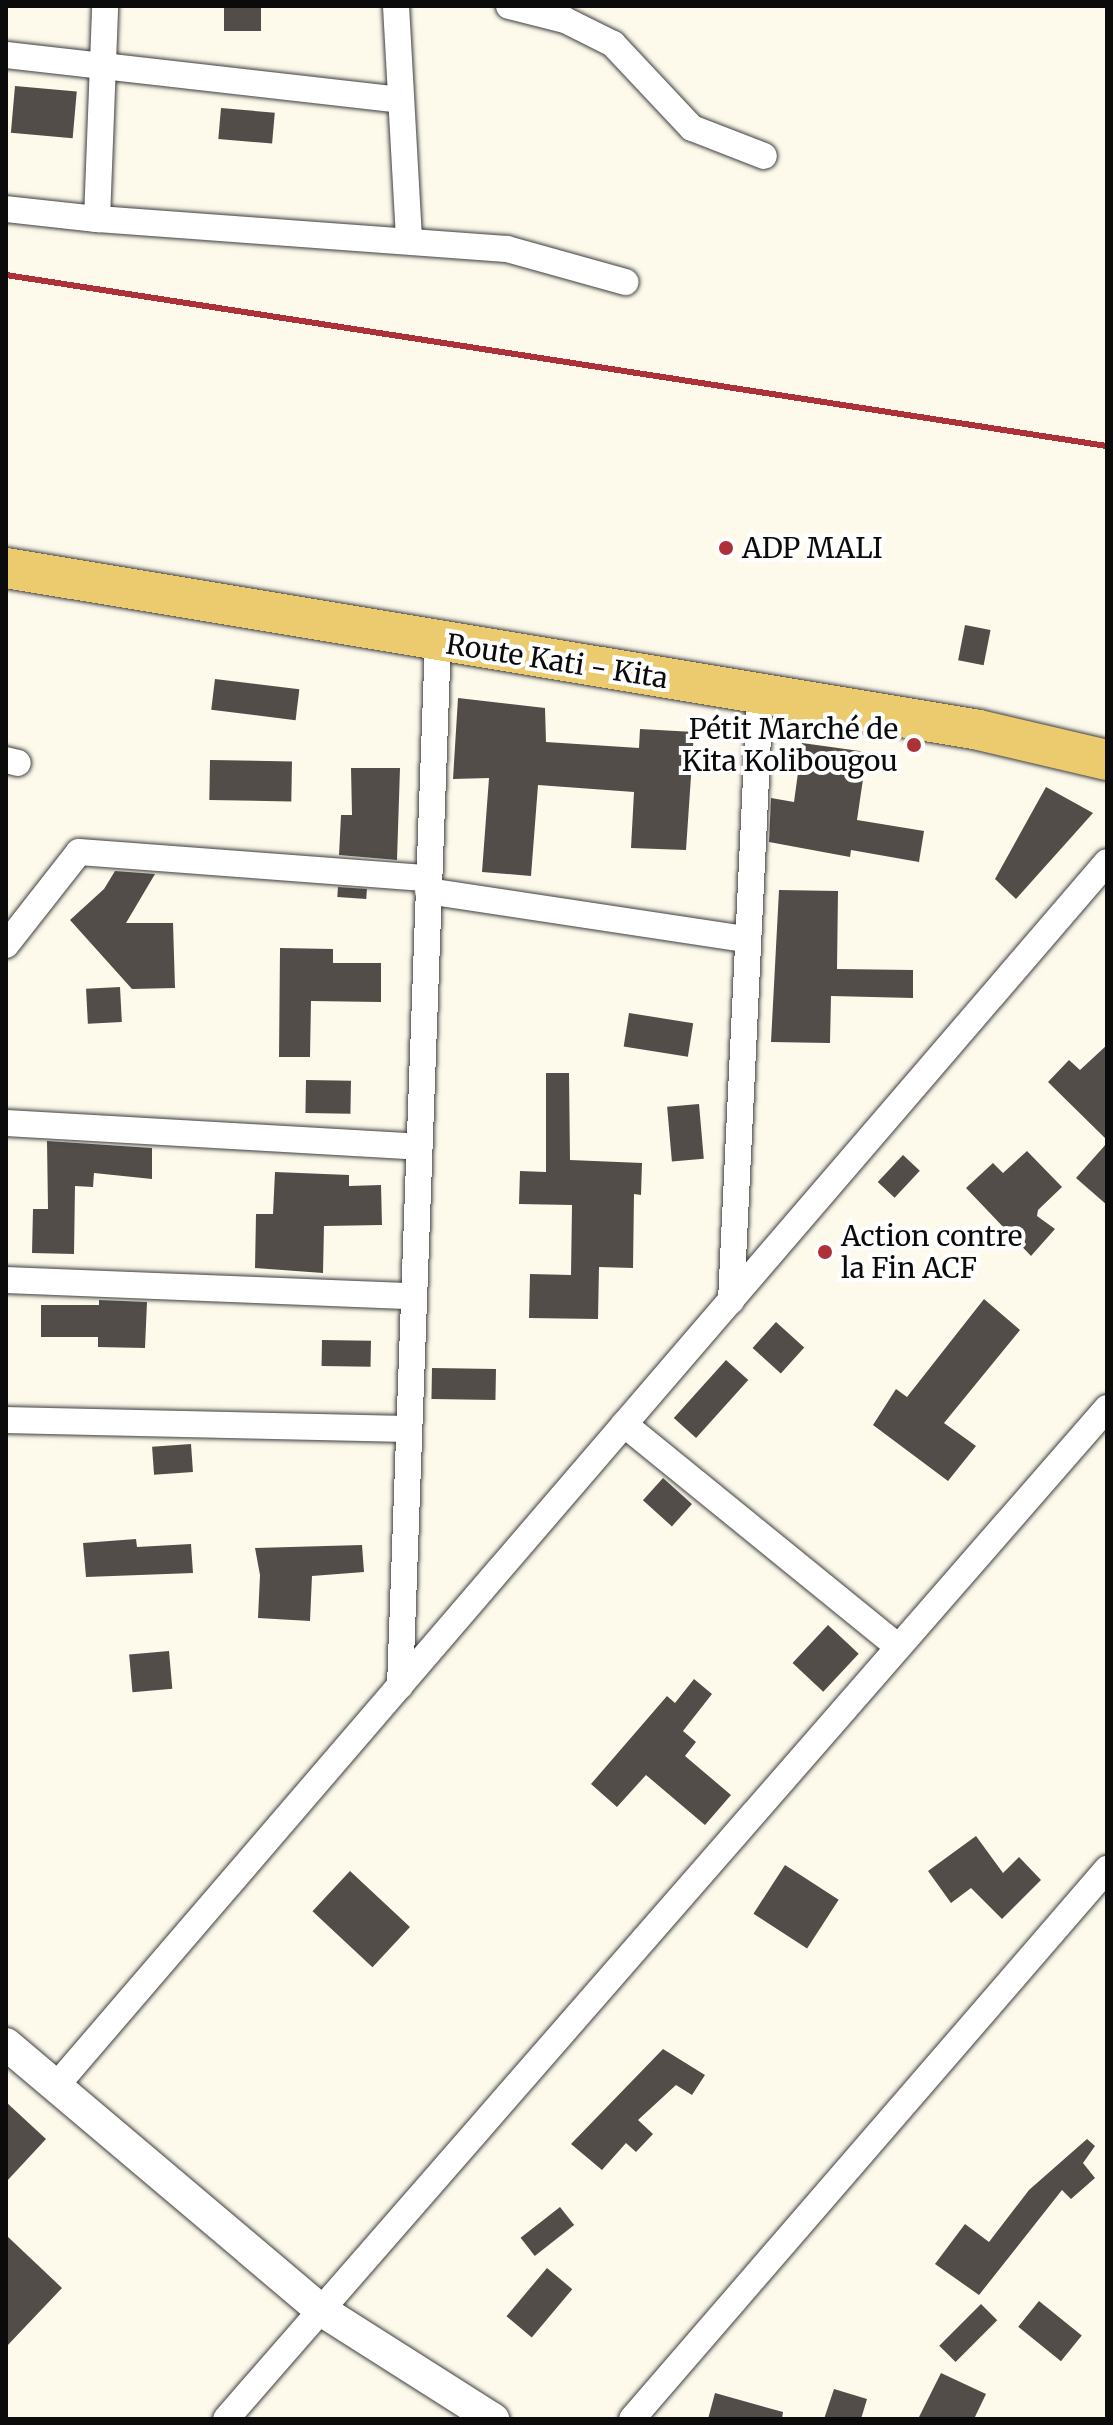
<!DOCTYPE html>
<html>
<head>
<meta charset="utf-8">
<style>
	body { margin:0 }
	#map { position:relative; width:1113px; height:2425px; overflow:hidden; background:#fdfaec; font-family:Merriweather,serif }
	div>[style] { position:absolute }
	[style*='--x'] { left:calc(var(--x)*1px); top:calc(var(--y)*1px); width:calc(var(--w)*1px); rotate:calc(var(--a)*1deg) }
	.building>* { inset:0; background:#534d49; transform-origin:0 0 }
	.roads { filter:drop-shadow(0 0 2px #3e3e3e) drop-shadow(0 0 2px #3e3e3e) }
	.minor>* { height:26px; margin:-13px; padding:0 13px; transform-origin:13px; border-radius:13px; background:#fff }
	.tertiary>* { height:32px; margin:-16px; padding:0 16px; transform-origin:16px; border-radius:16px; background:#fff }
	.primary>* { height:40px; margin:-20px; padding:0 20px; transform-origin:20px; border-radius:20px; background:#ebcb6e }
	.rail>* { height:6px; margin:-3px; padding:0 3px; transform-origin:3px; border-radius:3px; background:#ad3139 }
	.dots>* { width:22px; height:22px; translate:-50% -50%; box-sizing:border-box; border:4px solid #fff; border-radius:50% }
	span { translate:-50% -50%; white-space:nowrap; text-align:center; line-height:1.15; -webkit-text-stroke:8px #fff; paint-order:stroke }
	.poi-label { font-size:28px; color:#0b0b0b }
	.left { translate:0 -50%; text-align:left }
	.right { translate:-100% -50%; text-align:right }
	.street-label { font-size:28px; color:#0b0b0b }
	.frame { position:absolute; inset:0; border:8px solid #0b0b0b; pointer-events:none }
</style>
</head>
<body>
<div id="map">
	<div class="building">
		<div style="left:224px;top:6px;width:37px;height:25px"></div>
		<div style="left:15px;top:86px;width:62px;height:47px;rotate:5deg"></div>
		<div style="left:221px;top:108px;width:54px;height:31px;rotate:5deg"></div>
		<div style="left:965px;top:625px;width:26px;height:36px;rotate:11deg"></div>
		<div style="left:215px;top:679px;width:85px;height:31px;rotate:7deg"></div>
		<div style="clip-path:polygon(458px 698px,545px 708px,546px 742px,639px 748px,640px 729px,694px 732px,686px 850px,631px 848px,634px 792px,538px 785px,531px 876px,482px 872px,489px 778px,453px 779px)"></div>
		<div style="clip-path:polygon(802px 743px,867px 752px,857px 820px,924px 831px,919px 862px,851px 850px,850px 857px,769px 842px,771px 798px,794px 802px)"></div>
		<div style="left:210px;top:760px;width:82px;height:40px;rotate:1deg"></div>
		<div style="clip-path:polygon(351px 768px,400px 768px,397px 860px,339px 855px,341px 815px,352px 815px)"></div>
		<div style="clip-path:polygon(1046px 787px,1093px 813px,1016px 899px,995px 879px)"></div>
		<div style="clip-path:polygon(115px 871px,155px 874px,126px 923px,173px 923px,175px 988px,132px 989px,70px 920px,104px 889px)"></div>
		<div style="left:338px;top:887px;width:29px;height:10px;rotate:4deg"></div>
		<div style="clip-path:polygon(779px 890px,838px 891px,837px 969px,913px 970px,913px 998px,831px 996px,830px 1043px,771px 1042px)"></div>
		<div style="clip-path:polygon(280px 948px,333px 949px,333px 963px,381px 963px,381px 1002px,311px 1001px,310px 1057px,279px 1057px)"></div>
		<div style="left:120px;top:987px;width:35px;height:34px;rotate:87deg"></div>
		<div style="left:629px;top:1013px;width:65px;height:34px;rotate:9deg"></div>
		<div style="clip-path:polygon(1107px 1045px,1107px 1140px,1048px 1082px,1069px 1060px,1080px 1070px)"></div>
		<div style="clip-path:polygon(546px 1073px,569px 1073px,570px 1160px,642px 1163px,641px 1195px,634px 1194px,633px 1268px,599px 1267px,598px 1319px,529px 1318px,530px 1274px,571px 1275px,572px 1205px,519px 1204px,520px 1171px,546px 1172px)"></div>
		<div style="left:306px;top:1080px;width:45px;height:33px;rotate:1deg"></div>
		<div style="left:699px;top:1104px;width:55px;height:32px;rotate:85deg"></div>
		<div style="clip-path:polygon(47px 1141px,152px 1148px,152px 1179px,94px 1173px,93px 1187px,75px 1186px,74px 1254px,32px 1253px,33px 1209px,48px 1209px)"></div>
		<div style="clip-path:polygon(1107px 1143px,1107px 1205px,1076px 1178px)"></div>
		<div style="clip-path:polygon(1027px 1151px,1062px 1187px,1038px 1210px,1037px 1216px,1055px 1229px,1031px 1256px,966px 1188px,993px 1163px,1003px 1173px)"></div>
		<div style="left:903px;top:1155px;width:23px;height:37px;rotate:43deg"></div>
		<div style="clip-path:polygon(275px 1172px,349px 1175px,349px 1186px,381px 1185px,382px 1225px,324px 1226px,323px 1273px,255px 1268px,256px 1214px,273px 1214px)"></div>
		<div style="clip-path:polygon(984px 1299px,1020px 1330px,944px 1423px,976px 1446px,948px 1481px,873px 1425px,896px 1389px,907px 1397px)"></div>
		<div style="clip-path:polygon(99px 1300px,147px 1302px,145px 1348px,98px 1347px,98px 1337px,41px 1337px,41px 1305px,99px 1305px)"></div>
		<div style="left:776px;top:1322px;width:38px;height:35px;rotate:42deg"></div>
		<div style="left:322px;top:1340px;width:49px;height:26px;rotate:1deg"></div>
		<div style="left:726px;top:1360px;width:30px;height:78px;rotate:42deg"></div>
		<div style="left:432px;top:1368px;width:64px;height:31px;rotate:1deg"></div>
		<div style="left:191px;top:1444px;width:28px;height:39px;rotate:86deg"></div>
		<div style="left:663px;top:1478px;width:39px;height:30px;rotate:42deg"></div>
		<div style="clip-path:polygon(136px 1539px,137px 1547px,191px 1544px,193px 1573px,86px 1577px,83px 1543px)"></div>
		<div style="clip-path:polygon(362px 1545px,364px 1572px,312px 1576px,310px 1621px,258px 1618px,260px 1575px,255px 1548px)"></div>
		<div style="left:828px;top:1625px;width:42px;height:52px;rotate:43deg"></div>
		<div style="left:169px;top:1651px;width:38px;height:40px;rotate:85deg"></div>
		<div style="clip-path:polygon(694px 1679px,712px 1694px,683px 1731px,696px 1742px,685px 1756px,731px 1795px,705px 1825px,646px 1775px,617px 1807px,591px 1784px,667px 1696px,675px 1703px)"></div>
		<div style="clip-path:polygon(976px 1836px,1003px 1873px,1019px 1857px,1041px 1880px,1002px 1919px,971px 1888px,951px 1903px,928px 1871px)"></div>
		<div style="left:785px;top:1865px;width:64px;height:58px;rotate:33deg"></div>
		<div style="left:350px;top:1871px;width:82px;height:55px;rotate:43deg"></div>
		<div style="clip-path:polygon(663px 2049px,705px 2075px,692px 2095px,676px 2085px,638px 2120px,653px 2134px,636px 2152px,626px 2143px,602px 2170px,571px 2144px)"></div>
		<div style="clip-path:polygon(6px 2102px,46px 2139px,6px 2182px)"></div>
		<div style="clip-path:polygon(1087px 2139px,1095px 2146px,1083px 2163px,1095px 2178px,1071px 2199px,1062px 2190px,979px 2295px,935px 2264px,965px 2224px,989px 2242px,1029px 2190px)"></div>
		<div style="left:560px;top:2207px;width:23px;height:50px;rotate:52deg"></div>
		<div style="clip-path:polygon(6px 2235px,62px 2288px,6px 2347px)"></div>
		<div style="left:547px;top:2268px;width:33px;height:63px;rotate:40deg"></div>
		<div style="left:1039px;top:2301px;width:55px;height:33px;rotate:39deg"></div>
		<div style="left:981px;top:2304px;width:23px;height:59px;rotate:45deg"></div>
		<div style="clip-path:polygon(941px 2373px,986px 2394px,974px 2419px,918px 2419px)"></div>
		<div style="clip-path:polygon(834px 2389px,867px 2399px,861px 2419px,824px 2419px)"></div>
		<div style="clip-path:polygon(715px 2393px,783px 2412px,782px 2419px,708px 2419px)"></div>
	</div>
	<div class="roads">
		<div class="minor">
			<div style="--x:396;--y:6;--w:235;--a:86.8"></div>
			<div style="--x:509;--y:6;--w:58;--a:14"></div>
			<div style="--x:565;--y:20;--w:54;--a:26.6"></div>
			<div style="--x:613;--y:44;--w:115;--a:46.8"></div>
			<div style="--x:692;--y:128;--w:77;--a:21.3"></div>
			<div style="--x:6;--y:55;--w:397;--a:6.5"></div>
			<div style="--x:6;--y:209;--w:92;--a:6.3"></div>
			<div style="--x:97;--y:219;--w:213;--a:-87.8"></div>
			<div style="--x:97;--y:219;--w:411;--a:4.2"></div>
			<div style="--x:507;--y:249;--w:123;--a:15.6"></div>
			<div style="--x:6;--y:760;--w:12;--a:14"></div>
			<div style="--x:428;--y:891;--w:320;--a:8.6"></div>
			<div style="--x:6;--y:945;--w:118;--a:-51.9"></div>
			<div style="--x:79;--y:852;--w:350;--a:4.3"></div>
			<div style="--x:6;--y:1123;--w:414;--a:3.3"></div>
			<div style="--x:6;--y:1280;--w:406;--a:2.3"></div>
			<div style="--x:731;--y:1301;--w:608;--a:-87.26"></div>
			<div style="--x:6;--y:1420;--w:400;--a:1.3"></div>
			<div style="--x:624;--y:1424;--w:353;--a:39.1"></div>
			<div style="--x:400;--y:1686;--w:1045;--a:-87.92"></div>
			<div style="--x:56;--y:2086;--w:1613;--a:-49.35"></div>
			<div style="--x:226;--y:2419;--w:1341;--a:-48.93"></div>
			<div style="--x:632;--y:2419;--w:727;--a:-49.18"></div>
		</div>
		<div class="tertiary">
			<div style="--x:6;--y:2044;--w:412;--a:40.2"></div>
			<div style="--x:321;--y:2310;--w:204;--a:32.4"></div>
		</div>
		<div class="primary">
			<div style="--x:6;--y:568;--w:986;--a:9.45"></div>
			<div style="--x:979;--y:730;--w:131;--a:13.2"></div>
		</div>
	</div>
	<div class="rail">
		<div style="--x:6;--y:275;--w:1114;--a:8.83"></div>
	</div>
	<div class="dots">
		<div style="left:726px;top:548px;background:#ad3139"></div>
		<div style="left:914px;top:745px;background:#ad3139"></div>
		<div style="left:825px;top:1252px;background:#ad3139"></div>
	</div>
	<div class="poi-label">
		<span class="left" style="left:742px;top:548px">ADP MALI</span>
		<span class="right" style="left:898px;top:745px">Pétit Marché de<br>Kita Kolibougou</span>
		<span class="left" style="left:841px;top:1252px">Action contre<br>la Fin ACF</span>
	</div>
	<div class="street-label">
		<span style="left:557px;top:661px;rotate:9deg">Route Kati - Kita</span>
	</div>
	<div class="frame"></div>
</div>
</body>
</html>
